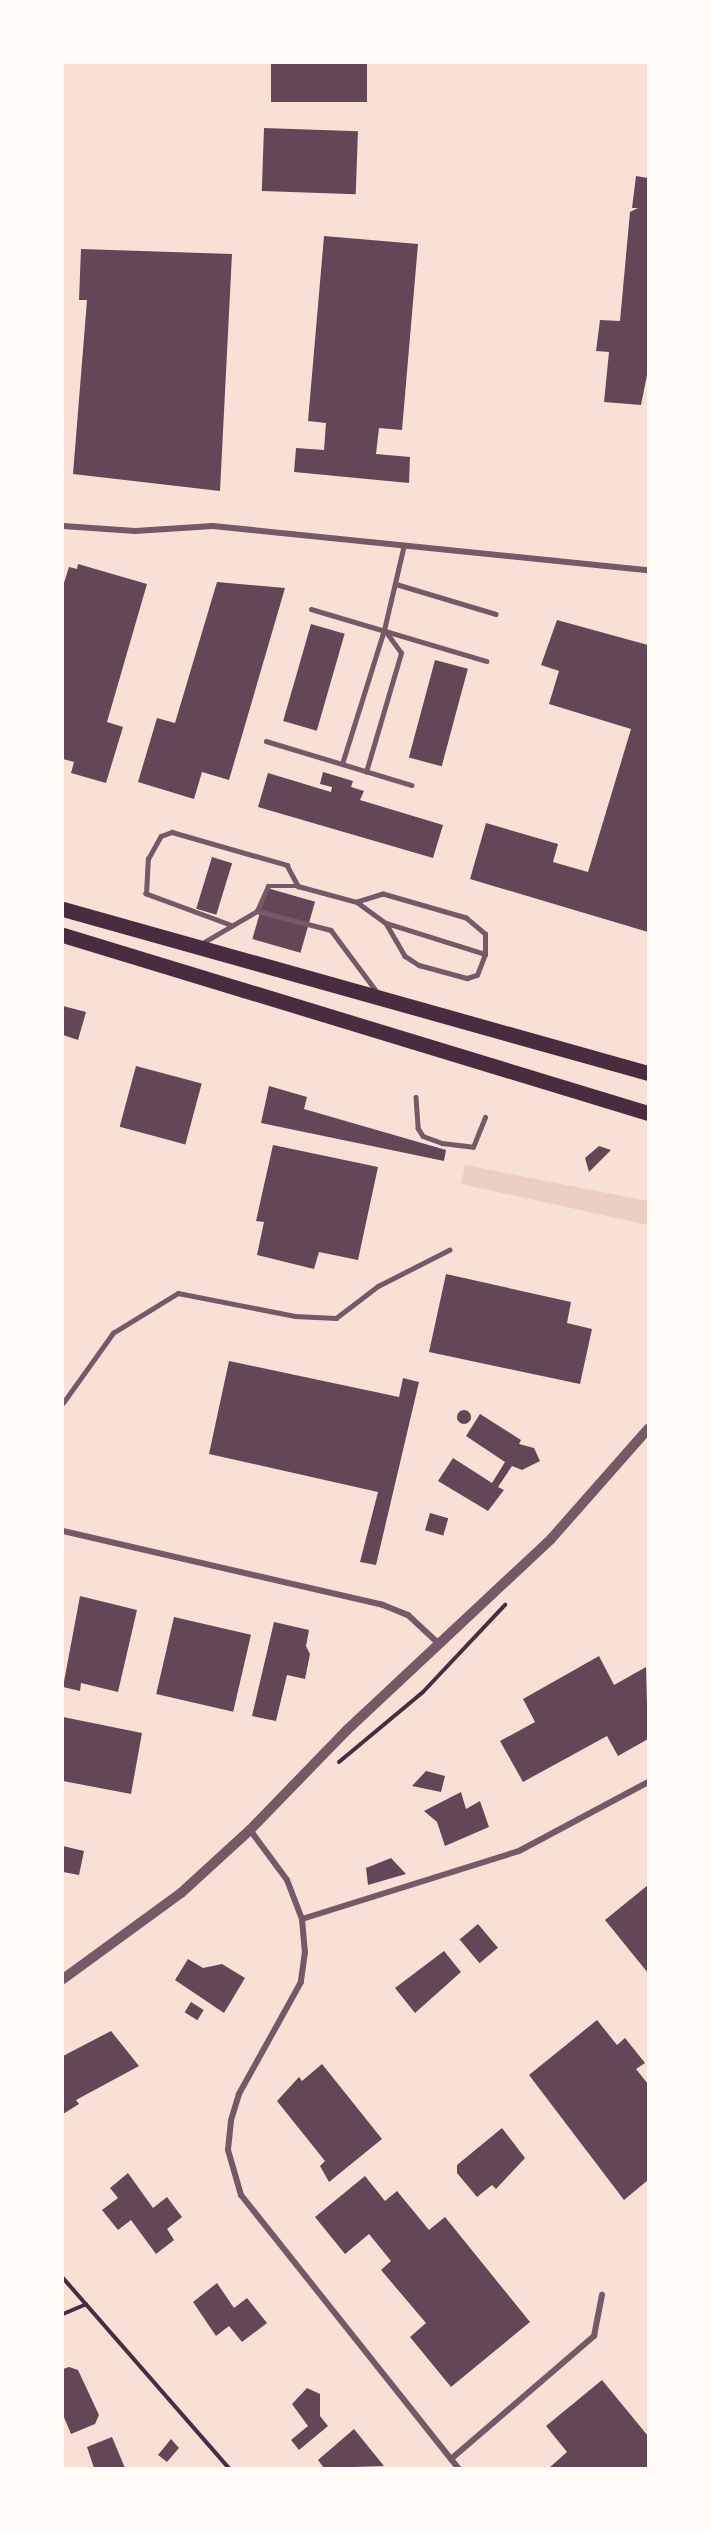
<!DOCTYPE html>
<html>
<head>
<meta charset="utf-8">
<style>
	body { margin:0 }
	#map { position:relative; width:711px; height:2531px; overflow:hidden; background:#f7e1d7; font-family:"PT Sans Narrow",sans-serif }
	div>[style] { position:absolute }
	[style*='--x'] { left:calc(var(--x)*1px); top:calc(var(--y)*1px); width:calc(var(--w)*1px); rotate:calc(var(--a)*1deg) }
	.green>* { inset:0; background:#ebcfc5 }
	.building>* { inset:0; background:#644757; transform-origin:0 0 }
	.round { border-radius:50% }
	.path>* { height:4px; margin:-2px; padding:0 2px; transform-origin:2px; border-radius:2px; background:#4a2c40 }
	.service>* { height:4.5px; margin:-2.25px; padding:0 2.25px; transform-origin:2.25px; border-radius:2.25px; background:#755966 }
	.minor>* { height:6px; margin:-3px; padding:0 3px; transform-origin:3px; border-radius:3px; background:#755966 }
	.tertiary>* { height:10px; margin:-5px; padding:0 5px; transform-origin:5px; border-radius:5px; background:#755966 }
	.primary>* { height:15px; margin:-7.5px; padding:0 7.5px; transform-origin:7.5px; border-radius:7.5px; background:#4a2c40 }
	span { translate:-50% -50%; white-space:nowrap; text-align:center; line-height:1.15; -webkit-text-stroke:4.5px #fffaf5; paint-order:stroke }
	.frame { position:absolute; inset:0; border:64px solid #fffaf5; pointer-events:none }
</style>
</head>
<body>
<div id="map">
	<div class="green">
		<div style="clip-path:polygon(465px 1165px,648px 1201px,648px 1225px,461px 1184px)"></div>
	</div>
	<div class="building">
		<div style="left:271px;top:63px;width:96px;height:39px"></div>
		<div style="left:264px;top:128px;width:94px;height:63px;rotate:2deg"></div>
		<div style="clip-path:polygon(636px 176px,648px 178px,648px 370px,641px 405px,604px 402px,609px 352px,596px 351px,600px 320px,620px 321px,630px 212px,638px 208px,632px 208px)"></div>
		<div style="clip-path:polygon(324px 236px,418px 244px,402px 430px,379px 428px,376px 454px,410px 457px,409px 483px,294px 472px,296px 448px,324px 450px,326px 423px,308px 421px)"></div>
		<div style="clip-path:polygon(81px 249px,232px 254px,220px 491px,73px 474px,87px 300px,79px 300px)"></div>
		<div style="clip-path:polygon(78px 564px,147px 584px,107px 722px,123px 727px,106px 783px,71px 773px,74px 762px,63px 759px,63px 586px,69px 567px,77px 569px)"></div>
		<div style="clip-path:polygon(217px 582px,285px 588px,229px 780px,202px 772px,194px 799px,138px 782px,157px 718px,175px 723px)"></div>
		<div style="clip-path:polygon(557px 620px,648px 645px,648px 932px,470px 879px,486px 823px,558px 844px,553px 862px,588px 872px,631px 729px,549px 704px,559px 671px,541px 665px)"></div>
		<div style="left:311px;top:624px;width:35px;height:101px;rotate:16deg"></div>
		<div style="left:435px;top:660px;width:34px;height:101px;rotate:15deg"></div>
		<div style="clip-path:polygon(323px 772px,353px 781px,351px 787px,364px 791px,360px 800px,443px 825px,433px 858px,258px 807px,268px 773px,331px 792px,332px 787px,320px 784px)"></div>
		<div style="left:212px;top:857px;width:21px;height:54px;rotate:17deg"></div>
		<div style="left:267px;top:888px;width:50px;height:53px;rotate:16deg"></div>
		<div style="clip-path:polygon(63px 1006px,86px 1012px,78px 1040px,63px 1035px)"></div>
		<div style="left:136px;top:1066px;width:68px;height:63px;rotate:15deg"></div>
		<div style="clip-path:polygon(269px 1086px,307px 1097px,304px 1109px,446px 1150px,444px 1161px,261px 1123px)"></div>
		<div style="clip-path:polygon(273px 1145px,378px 1167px,358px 1260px,319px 1252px,314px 1269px,257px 1255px,264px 1222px,256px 1221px)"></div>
		<div style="clip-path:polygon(599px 1146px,611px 1150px,589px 1172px,585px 1158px)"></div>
		<div style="clip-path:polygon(446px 1274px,571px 1302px,567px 1323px,592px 1329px,580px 1384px,429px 1352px)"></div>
		<div style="clip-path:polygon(229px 1361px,399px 1397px,403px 1378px,419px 1382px,376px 1565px,360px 1562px,378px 1492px,209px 1454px)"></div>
		<div class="round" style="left:457px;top:1410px;width:14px;height:14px"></div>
		<div style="clip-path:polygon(480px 1414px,521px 1440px,519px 1444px,534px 1448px,540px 1461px,522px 1470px,512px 1466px,498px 1487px,504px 1490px,488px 1511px,438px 1481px,453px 1458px,492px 1483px,505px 1462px,466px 1436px)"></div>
		<div style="left:430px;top:1513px;width:19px;height:18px;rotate:16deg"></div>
		<div style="clip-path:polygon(80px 1596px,137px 1610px,118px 1692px,81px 1683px,80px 1691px,63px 1687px)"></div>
		<div style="left:174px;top:1617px;width:79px;height:79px;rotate:13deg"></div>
		<div style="clip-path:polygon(274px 1622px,309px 1630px,306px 1646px,310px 1654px,305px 1679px,287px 1675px,276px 1721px,252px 1716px)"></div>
		<div style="clip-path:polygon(599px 1656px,614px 1685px,646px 1667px,648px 1739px,618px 1756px,607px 1736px,523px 1782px,500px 1741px,535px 1722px,523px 1699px)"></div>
		<div style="clip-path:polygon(63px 1717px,142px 1733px,131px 1794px,63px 1781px)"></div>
		<div style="clip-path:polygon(426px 1771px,445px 1776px,441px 1792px,412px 1786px)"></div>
		<div style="clip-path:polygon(461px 1792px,466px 1809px,480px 1801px,489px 1827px,445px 1846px,437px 1822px,424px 1811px)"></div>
		<div style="clip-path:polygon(63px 1846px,84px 1851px,79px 1875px,63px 1872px)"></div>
		<div style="clip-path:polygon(391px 1858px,406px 1874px,368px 1885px,366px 1868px)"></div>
		<div style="clip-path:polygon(648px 1885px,648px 1973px,605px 1920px)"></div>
		<div style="left:478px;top:1924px;width:31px;height:24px;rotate:50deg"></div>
		<div style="clip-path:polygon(444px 1951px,461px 1972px,415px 2013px,395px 1988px)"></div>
		<div style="clip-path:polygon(188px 1959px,203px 1968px,222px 1964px,245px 1978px,224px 2013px,175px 1980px)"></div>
		<div style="left:191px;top:2002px;width:15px;height:12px;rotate:32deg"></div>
		<div style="clip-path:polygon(597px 2020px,617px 2045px,625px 2038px,645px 2063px,636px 2069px,648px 2084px,648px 2180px,624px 2200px,529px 2075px)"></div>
		<div style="clip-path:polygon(111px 2031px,139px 2066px,76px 2100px,79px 2104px,63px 2114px,63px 2056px)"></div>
		<div style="clip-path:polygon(322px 2064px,382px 2139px,329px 2182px,320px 2166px,325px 2161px,277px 2101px,299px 2077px,302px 2081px)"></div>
		<div style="clip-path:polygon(502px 2128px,525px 2158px,496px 2189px,492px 2185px,477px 2197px,457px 2173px,457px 2165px)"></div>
		<div style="clip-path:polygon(128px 2173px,153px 2208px,167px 2197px,182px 2217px,167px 2229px,174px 2240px,156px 2254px,131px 2220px,118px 2230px,102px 2210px,118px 2198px,110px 2188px)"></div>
		<div style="clip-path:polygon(365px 2176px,385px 2201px,397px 2191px,429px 2230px,445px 2217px,530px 2322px,451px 2387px,410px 2337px,426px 2323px,381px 2270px,391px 2261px,369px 2234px,345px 2254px,315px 2217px)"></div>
		<div style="clip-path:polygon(217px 2283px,234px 2308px,247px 2298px,267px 2323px,242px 2342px,229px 2326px,216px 2336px,193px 2302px)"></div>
		<div style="clip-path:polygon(69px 2367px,78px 2370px,99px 2415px,95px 2424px,71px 2434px,63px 2415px,63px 2369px)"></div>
		<div style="clip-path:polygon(602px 2380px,648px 2436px,648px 2468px,549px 2468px,567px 2452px,546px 2426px)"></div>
		<div style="clip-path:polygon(307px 2388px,320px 2394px,320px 2416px,328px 2426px,299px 2450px,291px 2440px,308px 2426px,292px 2404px)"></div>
		<div style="clip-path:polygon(354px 2429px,384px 2466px,324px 2468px,318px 2460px)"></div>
		<div style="clip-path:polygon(112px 2437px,125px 2468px,94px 2468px,87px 2447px)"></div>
		<div style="clip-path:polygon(171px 2439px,179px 2448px,167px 2462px,158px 2455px)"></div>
	</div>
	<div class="path">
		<div style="--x:339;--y:1762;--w:109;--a:-39.8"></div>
		<div style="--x:423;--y:1692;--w:120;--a:-46.7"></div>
		<div style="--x:63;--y:2278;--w:252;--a:48.9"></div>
		<div style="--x:63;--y:2314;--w:25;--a:-23"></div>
	</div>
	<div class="service">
		<div style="--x:396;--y:584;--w:104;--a:16.7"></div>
		<div style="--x:311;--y:609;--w:183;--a:16.5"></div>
		<div style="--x:266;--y:741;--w:152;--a:16.8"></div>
		<div style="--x:342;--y:764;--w:140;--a:-72.6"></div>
		<div style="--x:366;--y:772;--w:124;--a:-73.6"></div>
		<div style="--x:401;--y:653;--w:29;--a:-126"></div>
		<div style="--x:384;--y:630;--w:87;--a:-76.8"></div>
		<div style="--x:257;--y:911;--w:27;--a:-66"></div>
		<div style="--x:268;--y:886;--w:30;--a:0"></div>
		<div style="--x:298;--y:886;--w:61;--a:15.2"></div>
		<div style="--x:357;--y:902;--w:36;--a:36"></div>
		<div style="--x:386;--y:923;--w:104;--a:17.4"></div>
		<div style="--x:485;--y:954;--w:20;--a:-90"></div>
		<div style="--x:485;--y:934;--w:25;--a:-140"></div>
		<div style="--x:466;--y:918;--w:86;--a:-163.9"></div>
		<div style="--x:383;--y:894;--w:27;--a:163"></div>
		<div style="--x:386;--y:923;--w:38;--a:60"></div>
		<div style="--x:405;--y:956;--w:17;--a:33"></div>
		<div style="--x:419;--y:965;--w:50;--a:15.2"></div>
		<div style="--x:467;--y:978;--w:10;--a:-17"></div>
		<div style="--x:477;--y:975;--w:22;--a:-69"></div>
		<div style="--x:230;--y:925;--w:90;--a:-159.7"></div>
		<div style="--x:146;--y:894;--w:35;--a:-87"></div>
		<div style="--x:148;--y:859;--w:26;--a:-61"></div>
		<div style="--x:161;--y:836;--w:12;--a:-20"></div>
		<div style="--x:172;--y:832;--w:120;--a:16"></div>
		<div style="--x:287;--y:865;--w:24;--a:62"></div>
		<div style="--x:201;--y:944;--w:65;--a:-30.5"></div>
		<div style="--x:257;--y:911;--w:76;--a:14.4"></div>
		<div style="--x:331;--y:930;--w:79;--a:53.3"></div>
		<div style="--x:416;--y:1097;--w:31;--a:86"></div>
		<div style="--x:418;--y:1128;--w:9;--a:58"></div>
		<div style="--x:423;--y:1136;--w:20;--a:20"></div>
		<div style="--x:442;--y:1143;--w:31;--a:7"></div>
		<div style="--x:473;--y:1147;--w:32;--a:-68"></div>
		<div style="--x:63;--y:1403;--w:86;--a:-54.5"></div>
		<div style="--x:113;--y:1333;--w:76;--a:-31.6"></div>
		<div style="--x:178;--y:1293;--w:119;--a:11.1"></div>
		<div style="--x:295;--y:1316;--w:41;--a:2.8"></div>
		<div style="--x:336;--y:1318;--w:53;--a:-37.3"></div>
		<div style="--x:378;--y:1286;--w:80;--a:-26.9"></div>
	</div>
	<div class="minor">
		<div style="--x:63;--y:526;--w:72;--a:4"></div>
		<div style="--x:135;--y:531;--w:78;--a:-3.7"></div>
		<div style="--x:213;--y:526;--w:437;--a:5.8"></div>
		<div style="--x:63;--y:1531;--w:328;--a:13"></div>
		<div style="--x:383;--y:1605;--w:27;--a:22"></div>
		<div style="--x:408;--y:1615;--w:41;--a:43"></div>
		<div style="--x:250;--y:1830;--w:62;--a:53.5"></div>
		<div style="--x:287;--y:1880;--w:42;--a:69"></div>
		<div style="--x:302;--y:1919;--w:33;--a:85"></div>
		<div style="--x:305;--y:1952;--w:30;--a:98"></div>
		<div style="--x:301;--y:1982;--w:128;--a:119"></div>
		<div style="--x:239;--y:2094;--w:28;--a:107"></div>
		<div style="--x:231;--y:2121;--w:29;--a:96"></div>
		<div style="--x:228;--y:2150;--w:47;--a:73.9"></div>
		<div style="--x:241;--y:2195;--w:349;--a:51.5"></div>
		<div style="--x:302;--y:1919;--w:227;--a:-17.4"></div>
		<div style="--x:519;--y:1851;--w:146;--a:-28.1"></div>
		<div style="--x:451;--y:2459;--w:189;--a:-40.7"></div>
		<div style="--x:594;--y:2336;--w:42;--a:-79"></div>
	</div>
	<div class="tertiary">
		<div style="--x:63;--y:1979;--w:146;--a:-36.1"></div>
		<div style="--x:181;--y:1893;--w:93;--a:-42.4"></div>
		<div style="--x:250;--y:1830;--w:139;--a:-45.9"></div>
		<div style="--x:347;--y:1730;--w:279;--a:-43.1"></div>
		<div style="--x:551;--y:1539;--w:147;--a:-48.6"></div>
	</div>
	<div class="primary">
		<div style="--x:63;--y:909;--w:608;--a:15.66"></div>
		<div style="--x:63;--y:935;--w:611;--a:16.92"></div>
	</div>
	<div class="frame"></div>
</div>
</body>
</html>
